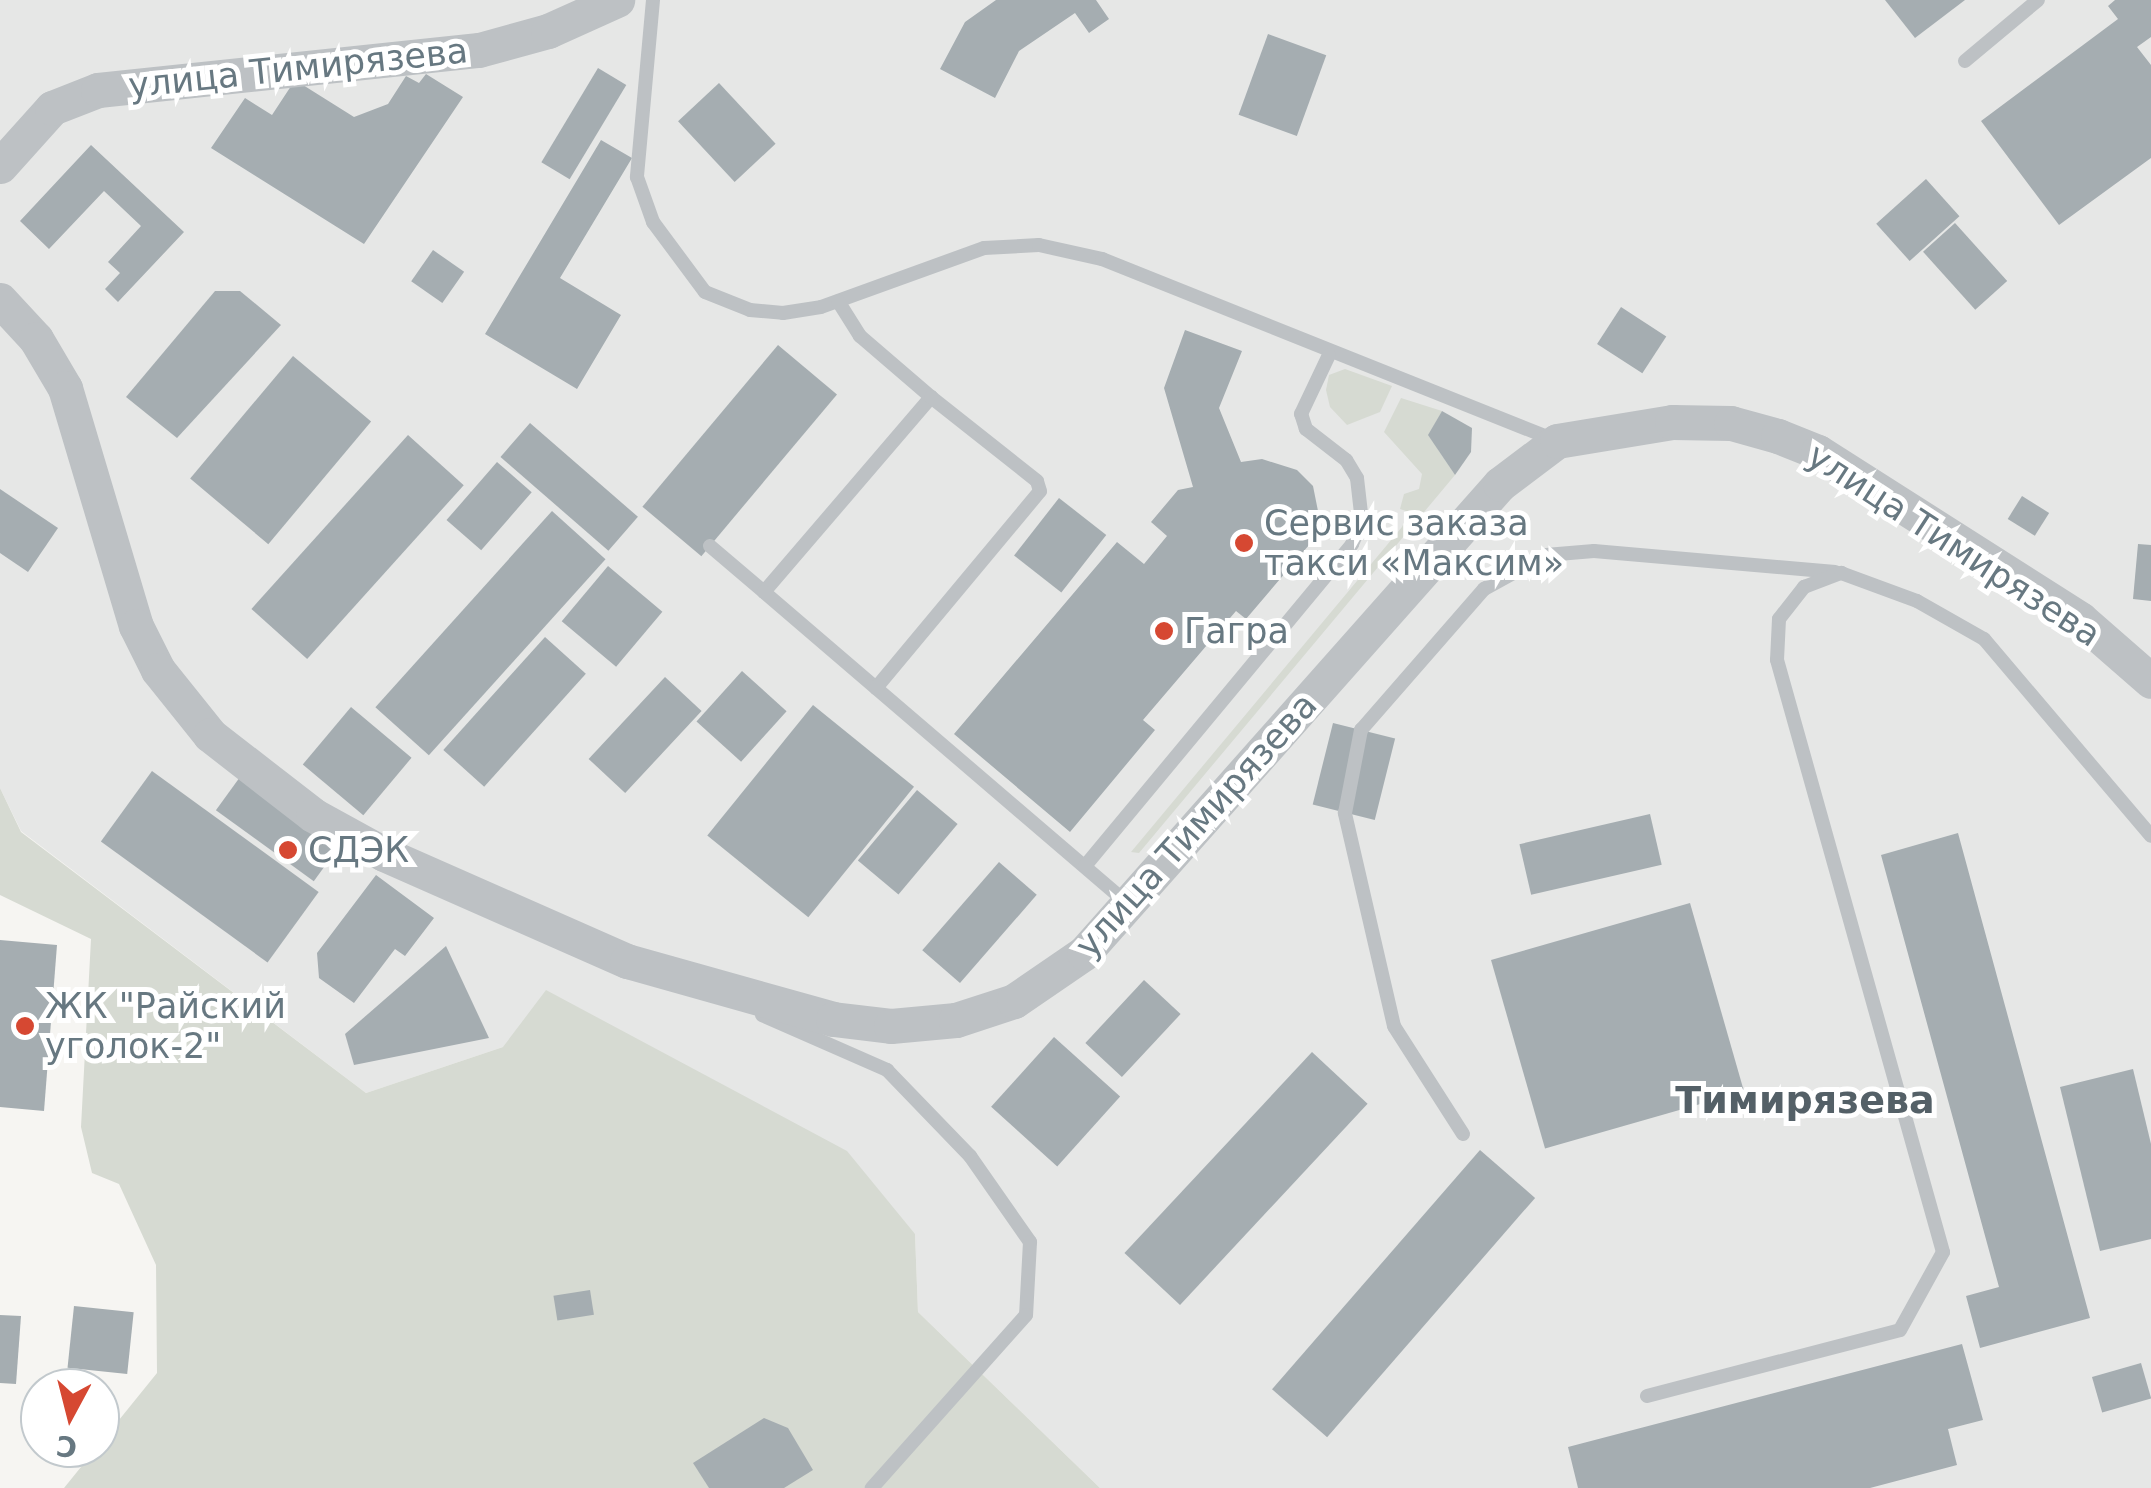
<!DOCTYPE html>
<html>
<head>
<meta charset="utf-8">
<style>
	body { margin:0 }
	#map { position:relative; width:2151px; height:1488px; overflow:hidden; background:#f6f5f2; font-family:"DejaVu Sans",sans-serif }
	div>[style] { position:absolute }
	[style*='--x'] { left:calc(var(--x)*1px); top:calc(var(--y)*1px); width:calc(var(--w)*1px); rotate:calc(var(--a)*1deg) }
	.built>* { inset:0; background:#e6e7e6 }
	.green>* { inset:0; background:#d6dad2 }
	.building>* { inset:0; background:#a5adb1; transform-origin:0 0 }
	.service>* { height:14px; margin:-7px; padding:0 7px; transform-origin:7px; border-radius:7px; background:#bdc1c4 }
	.tertiary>* { height:35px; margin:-17.5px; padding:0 17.5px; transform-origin:17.5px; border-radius:17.5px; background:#bdc1c4 }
	.dots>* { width:28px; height:28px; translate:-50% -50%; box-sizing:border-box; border:5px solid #fff; border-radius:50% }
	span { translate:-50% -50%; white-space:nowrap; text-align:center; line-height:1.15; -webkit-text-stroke:10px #fff; paint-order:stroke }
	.street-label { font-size:35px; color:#677881 }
	.poi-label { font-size:35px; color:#677881 }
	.left { translate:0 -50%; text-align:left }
	.neighbourhood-label { font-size:38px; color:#546067; font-weight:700 }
	.north { position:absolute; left:20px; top:1368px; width:100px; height:100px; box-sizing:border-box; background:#fff; border:2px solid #c2c9cd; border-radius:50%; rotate:187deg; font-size:28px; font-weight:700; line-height:40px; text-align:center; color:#677881 }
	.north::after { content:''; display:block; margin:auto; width:35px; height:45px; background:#d64832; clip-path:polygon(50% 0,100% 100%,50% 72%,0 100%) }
</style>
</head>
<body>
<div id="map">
	<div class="built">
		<div style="clip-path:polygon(0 0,2151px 0,2151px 1488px,1100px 1488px,918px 1312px,915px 1234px,503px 1047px,366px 1093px,21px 831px,0 788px)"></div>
	</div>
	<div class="green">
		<div style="clip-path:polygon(1345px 369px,1392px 386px,1380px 412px,1347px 425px,1330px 407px,1326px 390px,1329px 375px)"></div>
		<div style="clip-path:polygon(1401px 398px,1442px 411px,1432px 429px,1444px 441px,1437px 448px,1455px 475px,1139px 853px,1131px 852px,1402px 527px,1409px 512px,1400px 509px,1404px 494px,1419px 489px,1422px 474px,1384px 432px)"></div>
		<div style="clip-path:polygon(0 788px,21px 832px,366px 1093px,503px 1047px,546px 990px,847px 1151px,915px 1234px,918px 1312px,1100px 1488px,64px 1488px,157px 1373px,156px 1265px,119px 1184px,92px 1173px,81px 1127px,91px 939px,0 895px)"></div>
	</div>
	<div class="building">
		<div style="clip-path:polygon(996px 0,1096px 0,1109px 19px,1089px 33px,1075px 13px,1019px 51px,995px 98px,940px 69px,965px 22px)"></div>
		<div style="clip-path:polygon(1885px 0,1965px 0,1915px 38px)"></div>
		<div style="clip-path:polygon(2115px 0,2151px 0,2151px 37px,2137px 47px,2151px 65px,2151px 158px,2059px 225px,1981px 121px,2118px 19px,2108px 6px)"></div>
		<div style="left:1268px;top:34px;width:62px;height:86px;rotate:20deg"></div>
		<div style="left:598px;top:68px;width:33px;height:110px;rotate:31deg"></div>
		<div style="clip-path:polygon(426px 74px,463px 97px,364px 244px,211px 148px,245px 98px,272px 115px,295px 80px,354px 117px,388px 104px,406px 76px,419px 83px)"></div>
		<div style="left:719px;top:83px;width:83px;height:56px;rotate:47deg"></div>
		<div style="clip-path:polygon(601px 140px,632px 158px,560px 278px,621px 315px,577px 389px,485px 334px)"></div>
		<div style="clip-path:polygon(91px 145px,184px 232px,118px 302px,105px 289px,120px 273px,108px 262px,141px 226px,104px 191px,49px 249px,20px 221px)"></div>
		<div style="left:1926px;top:179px;width:50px;height:67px;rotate:48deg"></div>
		<div style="left:1955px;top:223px;width:78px;height:43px;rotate:48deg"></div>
		<div style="left:433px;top:250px;width:38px;height:38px;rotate:35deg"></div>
		<div style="clip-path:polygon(215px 291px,240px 291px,281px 325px,177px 438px,126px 397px)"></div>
		<div style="left:1621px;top:307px;width:54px;height:44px;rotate:33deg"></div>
		<div style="clip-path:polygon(1185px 330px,1242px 351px,1219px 408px,1241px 462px,1262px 459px,1297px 470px,1313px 486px,1320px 521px,1315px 538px,1246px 619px,1236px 611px,1143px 720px,1155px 730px,1070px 832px,954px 734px,1117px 542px,1144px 564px,1167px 536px,1151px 522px,1178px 490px,1193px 487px,1164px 388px)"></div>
		<div style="left:778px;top:345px;width:77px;height:211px;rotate:40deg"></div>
		<div style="left:293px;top:356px;width:102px;height:160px;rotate:40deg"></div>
		<div style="clip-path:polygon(1442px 411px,1472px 428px,1471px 452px,1455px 475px,1428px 435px)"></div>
		<div style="left:530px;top:423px;width:143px;height:45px;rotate:41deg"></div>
		<div style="left:408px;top:435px;width:75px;height:234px;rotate:42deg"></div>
		<div style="left:497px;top:462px;width:46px;height:77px;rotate:41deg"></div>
		<div style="clip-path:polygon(0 489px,58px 528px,28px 572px,0 553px)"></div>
		<div style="left:2022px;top:496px;width:32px;height:27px;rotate:32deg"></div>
		<div style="left:1059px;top:498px;width:60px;height:73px;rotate:38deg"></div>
		<div style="left:552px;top:511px;width:72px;height:264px;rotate:42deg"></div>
		<div style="clip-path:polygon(2138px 544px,2151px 545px,2151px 601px,2133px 599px)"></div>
		<div style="left:608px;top:566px;width:71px;height:72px;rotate:40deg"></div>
		<div style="left:545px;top:637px;width:55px;height:152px;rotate:42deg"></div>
		<div style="left:742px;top:671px;width:60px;height:68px;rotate:42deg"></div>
		<div style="left:665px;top:677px;width:50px;height:112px;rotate:43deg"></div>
		<div style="left:813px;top:705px;width:130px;height:168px;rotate:39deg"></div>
		<div style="left:351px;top:707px;width:79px;height:75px;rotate:40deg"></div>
		<div style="left:1333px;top:723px;width:64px;height:84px;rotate:14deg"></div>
		<div style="left:152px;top:771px;width:206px;height:87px;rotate:36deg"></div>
		<div style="left:240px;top:777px;width:121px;height:41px;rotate:36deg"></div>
		<div style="left:917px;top:790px;width:53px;height:92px;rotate:40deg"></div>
		<div style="left:1650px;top:814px;width:52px;height:134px;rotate:77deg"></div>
		<div style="clip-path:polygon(1958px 833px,2090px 1318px,1980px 1348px,1966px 1296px,1999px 1287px,1881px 855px)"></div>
		<div style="left:999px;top:862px;width:50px;height:117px;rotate:41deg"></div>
		<div style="clip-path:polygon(376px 875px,434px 918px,405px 956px,395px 949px,354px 1003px,319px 978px,317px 953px)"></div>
		<div style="left:1690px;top:903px;width:196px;height:207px;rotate:74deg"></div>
		<div style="clip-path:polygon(0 940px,57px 945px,44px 1111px,0 1107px)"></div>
		<div style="clip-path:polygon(446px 946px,489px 1038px,354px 1065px,345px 1034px)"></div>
		<div style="left:1144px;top:980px;width:50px;height:86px;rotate:43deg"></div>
		<div style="left:1054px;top:1037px;width:89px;height:94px;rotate:42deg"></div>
		<div style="left:1312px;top:1052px;width:76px;height:275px;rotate:43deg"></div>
		<div style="clip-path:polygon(2133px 1069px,2151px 1144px,2151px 1239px,2100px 1251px,2060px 1087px)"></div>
		<div style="left:1480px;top:1150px;width:73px;height:317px;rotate:41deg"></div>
		<div style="left:590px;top:1290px;width:25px;height:37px;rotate:81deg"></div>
		<div style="left:74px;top:1306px;width:60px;height:62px;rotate:6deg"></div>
		<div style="clip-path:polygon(0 1315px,21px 1316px,16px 1384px,0 1383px)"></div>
		<div style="clip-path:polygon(1962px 1344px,1983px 1420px,1948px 1429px,1957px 1465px,1870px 1488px,1578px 1488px,1568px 1447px)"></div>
		<div style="left:2141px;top:1363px;width:37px;height:51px;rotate:74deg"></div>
		<div style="clip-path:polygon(764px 1418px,788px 1428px,813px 1470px,784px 1488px,709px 1488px,693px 1463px)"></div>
	</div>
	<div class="service">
		<div style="--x:653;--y:0;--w:178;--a:95.2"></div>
		<div style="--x:637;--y:177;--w:48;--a:70.4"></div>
		<div style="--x:653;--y:222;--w:87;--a:53.4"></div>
		<div style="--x:705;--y:292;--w:48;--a:21.8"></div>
		<div style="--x:750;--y:310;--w:33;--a:5"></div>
		<div style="--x:783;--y:313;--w:38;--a:-9"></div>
		<div style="--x:821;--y:307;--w:173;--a:-19.9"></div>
		<div style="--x:984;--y:248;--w:55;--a:-3.1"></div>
		<div style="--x:1039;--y:245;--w:65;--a:12.5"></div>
		<div style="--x:1102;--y:259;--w:485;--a:21.8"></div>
		<div style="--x:1965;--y:61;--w:95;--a:-39.9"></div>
		<div style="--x:710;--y:546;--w:71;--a:40.4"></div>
		<div style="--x:764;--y:592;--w:257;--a:-49.4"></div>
		<div style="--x:931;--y:397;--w:94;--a:-139.3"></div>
		<div style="--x:860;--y:336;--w:41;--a:-122.2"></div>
		<div style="--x:764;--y:592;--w:477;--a:40.6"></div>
		<div style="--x:876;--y:688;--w:256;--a:-50.2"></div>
		<div style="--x:1040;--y:491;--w:10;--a:-107"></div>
		<div style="--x:1037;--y:481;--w:135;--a:-141.6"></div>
		<div style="--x:1085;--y:866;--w:418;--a:-50.3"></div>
		<div style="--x:1352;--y:544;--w:24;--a:-66"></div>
		<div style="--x:1362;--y:522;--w:44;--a:-96.5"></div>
		<div style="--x:1357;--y:478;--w:21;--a:-121"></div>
		<div style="--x:1346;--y:460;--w:51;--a:-142.2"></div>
		<div style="--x:1306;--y:429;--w:16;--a:-108"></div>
		<div style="--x:1301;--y:414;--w:65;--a:-64.6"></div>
		<div style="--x:762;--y:1015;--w:137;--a:23.7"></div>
		<div style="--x:887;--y:1070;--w:120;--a:46"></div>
		<div style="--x:970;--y:1156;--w:105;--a:55.1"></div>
		<div style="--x:1030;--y:1242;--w:73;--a:93.1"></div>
		<div style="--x:1026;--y:1315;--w:232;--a:131.7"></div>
		<div style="--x:1463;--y:1134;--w:128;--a:-122.6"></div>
		<div style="--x:1394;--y:1026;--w:219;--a:-103"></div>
		<div style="--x:1345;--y:813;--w:85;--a:-79.1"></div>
		<div style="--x:1361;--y:730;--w:187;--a:-48.9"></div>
		<div style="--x:1484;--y:589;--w:71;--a:-28.7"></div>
		<div style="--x:1546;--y:555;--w:48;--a:-4.8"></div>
		<div style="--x:1594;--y:551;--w:242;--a:5"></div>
		<div style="--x:1647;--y:1396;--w:261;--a:-14.6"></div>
		<div style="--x:1900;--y:1330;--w:89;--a:-61.1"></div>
		<div style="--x:1943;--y:1252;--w:615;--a:-105.66"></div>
		<div style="--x:1777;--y:660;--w:41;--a:-87.2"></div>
		<div style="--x:1779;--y:619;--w:41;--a:-52"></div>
		<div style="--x:1804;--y:587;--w:40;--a:-21"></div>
		<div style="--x:1841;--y:573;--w:81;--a:20.2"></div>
		<div style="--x:1917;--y:601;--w:77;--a:29.6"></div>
		<div style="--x:1984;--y:639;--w:258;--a:49.7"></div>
	</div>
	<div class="tertiary">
		<div style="--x:0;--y:166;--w:78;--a:-48.1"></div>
		<div style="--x:52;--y:108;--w:49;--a:-21.4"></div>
		<div style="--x:98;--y:90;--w:383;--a:-6"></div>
		<div style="--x:479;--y:50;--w:72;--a:-15.4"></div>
		<div style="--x:548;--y:31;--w:76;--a:-24.2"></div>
		<div style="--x:0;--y:300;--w:53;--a:47.3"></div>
		<div style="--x:36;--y:339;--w:57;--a:59.4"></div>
		<div style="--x:65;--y:388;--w:248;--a:73.4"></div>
		<div style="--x:136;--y:626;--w:49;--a:63.4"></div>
		<div style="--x:158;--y:670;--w:83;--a:51.3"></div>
		<div style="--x:210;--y:735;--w:130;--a:37.8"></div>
		<div style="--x:313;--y:815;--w:81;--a:28.8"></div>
		<div style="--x:384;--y:854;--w:266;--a:23.8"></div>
		<div style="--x:627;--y:961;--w:214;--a:15.7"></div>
		<div style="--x:833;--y:1019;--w:58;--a:6.9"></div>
		<div style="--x:891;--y:1026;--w:65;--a:-5.3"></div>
		<div style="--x:956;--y:1020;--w:61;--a:-18.1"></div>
		<div style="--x:1014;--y:1001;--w:85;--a:-34.4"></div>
		<div style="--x:1084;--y:953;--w:627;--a:-48.43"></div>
		<div style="--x:1500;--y:484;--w:71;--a:-37"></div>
		<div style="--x:1557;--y:441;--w:117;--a:-9.4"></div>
		<div style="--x:1672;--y:422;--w:59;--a:1"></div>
		<div style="--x:1731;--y:423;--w:49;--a:15.5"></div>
		<div style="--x:1778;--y:436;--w:43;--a:21.8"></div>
		<div style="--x:1818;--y:452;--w:311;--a:32.5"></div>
		<div style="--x:2080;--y:619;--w:94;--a:41.1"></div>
	</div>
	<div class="dots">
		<div style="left:1244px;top:543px;background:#d64832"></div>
		<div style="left:1164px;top:631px;background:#d64832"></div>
		<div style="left:288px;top:850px;background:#d64832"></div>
		<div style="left:25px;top:1026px;background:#d64832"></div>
	</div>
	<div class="street-label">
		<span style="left:298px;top:68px;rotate:-6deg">улица Тимирязева</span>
		<span style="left:1954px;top:545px;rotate:33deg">улица Тимирязева</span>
		<span style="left:1196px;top:825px;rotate:-48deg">улица Тимирязева</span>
	</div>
	<div class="poi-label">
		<span class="left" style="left:1264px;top:543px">Сервис заказа<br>такси «Максим»</span>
		<span class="left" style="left:1184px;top:631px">Гагра</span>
		<span class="left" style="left:308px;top:850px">СДЭК</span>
		<span class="left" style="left:45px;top:1026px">ЖК "Райский<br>уголок-2"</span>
	</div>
	<div class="neighbourhood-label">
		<span style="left:1805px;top:1101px">Тимирязева</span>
	</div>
	<div class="north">С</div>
</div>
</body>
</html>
